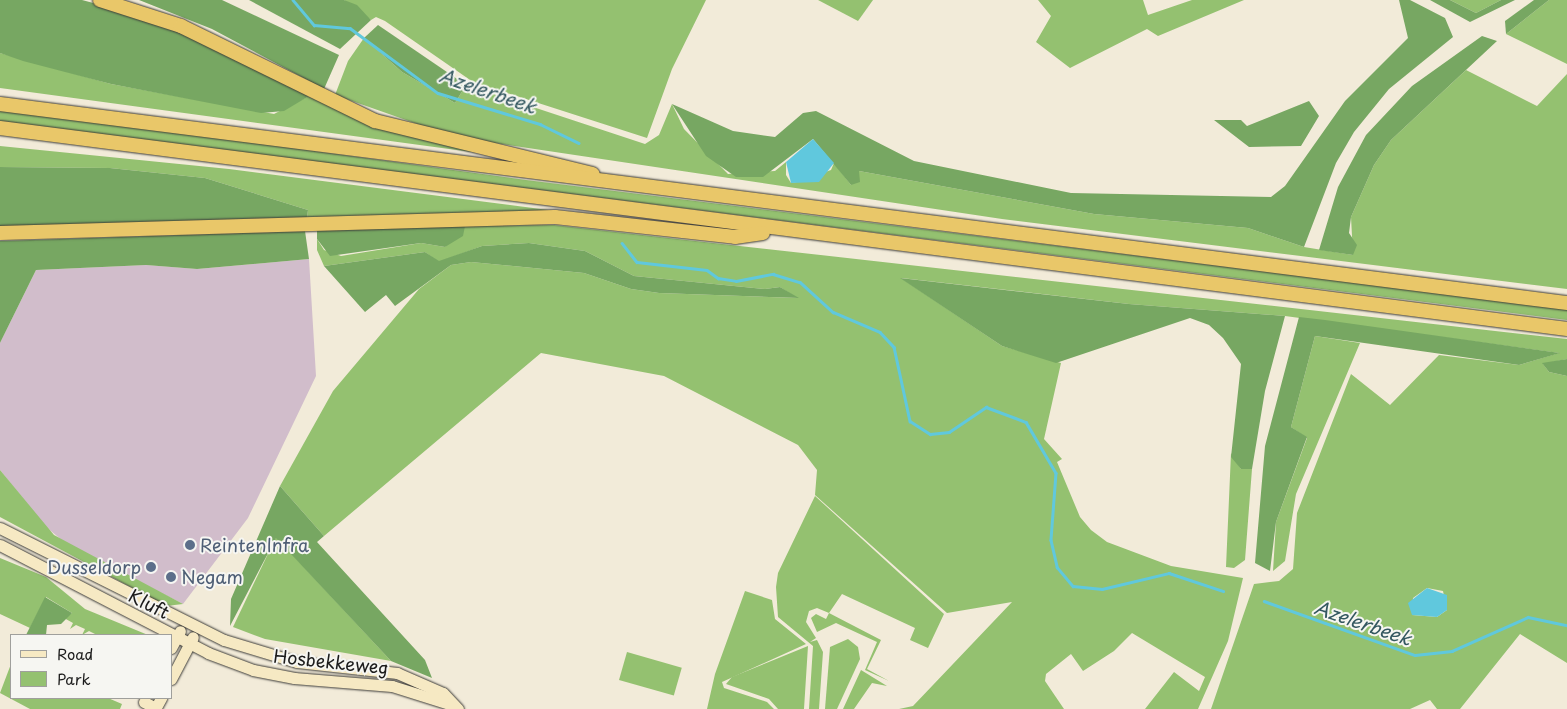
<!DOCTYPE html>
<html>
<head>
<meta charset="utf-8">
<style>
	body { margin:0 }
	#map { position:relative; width:1567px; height:709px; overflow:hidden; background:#f2ebd9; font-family:"Playpen Sans",sans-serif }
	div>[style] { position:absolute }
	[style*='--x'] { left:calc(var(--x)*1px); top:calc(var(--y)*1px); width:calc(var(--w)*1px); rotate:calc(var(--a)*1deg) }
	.industrial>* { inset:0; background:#d1bdcb }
	.green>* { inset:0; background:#94c170; transform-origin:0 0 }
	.forest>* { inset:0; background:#77a762 }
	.water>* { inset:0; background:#60c8dd }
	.stream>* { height:2.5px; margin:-1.25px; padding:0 1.25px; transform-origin:1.25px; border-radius:1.25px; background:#60c8dd }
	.roads { filter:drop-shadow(0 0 1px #3c3b38) drop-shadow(0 0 1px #3c3b38) }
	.secondary>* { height:11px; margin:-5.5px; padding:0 5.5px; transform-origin:5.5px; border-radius:5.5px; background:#f6e9c3 }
	.highway>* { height:14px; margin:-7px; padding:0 7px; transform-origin:7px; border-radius:7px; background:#e9c769 }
	.dots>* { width:14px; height:14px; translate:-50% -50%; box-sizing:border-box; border:2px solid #f6f6f2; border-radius:50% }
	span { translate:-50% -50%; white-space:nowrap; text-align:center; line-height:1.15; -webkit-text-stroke:4px #f6f6f2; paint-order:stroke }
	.service-label { font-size:18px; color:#4e5e75 }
	.left { translate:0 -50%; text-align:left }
	.right { translate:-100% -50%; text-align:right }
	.street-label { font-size:18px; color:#1c1c1c }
	.water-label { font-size:19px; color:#345860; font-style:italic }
	.legend { position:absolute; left:10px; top:634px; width:162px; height:65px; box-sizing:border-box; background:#f6f6f2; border:1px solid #9f9f9c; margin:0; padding:6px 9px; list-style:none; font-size:15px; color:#1c1c1c }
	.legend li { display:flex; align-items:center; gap:10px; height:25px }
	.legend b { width:25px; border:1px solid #9f9f9c }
</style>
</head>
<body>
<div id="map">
	<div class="industrial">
		<div style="clip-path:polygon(309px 259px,316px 376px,248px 518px,183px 604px,69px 546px,45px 526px,0 470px,0 343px,36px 270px,146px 265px,197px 269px)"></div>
	</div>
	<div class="green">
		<div style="clip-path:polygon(344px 0,706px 0,672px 69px,647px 138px,473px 82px,385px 21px,376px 17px,371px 20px)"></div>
		<div style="clip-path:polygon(818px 0,873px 0,858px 21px)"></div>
		<div style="clip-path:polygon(1038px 0,1143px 0,1148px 15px,1192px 0,1244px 0,1158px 36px,1147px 29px,1070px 68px,1036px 42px,1051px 16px)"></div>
		<div style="clip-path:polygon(1450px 0,1501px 0,1476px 13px)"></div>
		<div style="clip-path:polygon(1549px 0,1567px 0,1567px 64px,1506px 34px)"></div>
		<div style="clip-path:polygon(364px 38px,402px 72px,455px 103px,466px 85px,645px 144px,659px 135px,672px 104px,684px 129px,728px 174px,775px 171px,786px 162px,786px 175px,791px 183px,797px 182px,831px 170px,834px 163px,851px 185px,859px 171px,1094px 214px,1248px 228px,1304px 247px,1353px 255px,1351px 217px,1374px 165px,1391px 140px,1466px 70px,1537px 106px,1567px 74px,1567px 289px,1002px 219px,488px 142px,423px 126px,335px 95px,348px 61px)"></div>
		<div style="clip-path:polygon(0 53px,111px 84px,274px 114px,309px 96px,394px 131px,515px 158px,0 88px)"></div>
		<div style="clip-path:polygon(0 108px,526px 180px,1567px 309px,1567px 320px,136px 139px,0 121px)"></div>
		<div style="clip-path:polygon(0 146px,229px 169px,556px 211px,307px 218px,308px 210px,205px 178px,110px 168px,0 167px)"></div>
		<div style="clip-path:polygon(evenodd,554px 225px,1567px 339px,1567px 359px,1543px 364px,1549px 372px,1567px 376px,1567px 663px,1520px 634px,1460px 709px,1437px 709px,1430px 700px,1410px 709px,1211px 709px,1254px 584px,1279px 581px,1293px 569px,1297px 513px,1351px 374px,1390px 405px,1439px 355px,1519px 365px,1559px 353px,1285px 316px,1129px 304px,901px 278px,1002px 346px,1061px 363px,1044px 439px,1062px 459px,1057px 462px,1080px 517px,1091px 530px,1107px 542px,1171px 566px,1243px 578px,1228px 641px,1198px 709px,1145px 709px,1174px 672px,1199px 691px,1205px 677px,1132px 633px,1114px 651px,1083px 671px,1071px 654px,1046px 674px,1045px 681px,1064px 709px,899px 709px,913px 706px,1012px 602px,947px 613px,815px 495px,817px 470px,798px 445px,664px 376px,541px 353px,324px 536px,280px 486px,333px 391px,419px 289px,451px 265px,471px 262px,584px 273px,631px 289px,659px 293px,797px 298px,780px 287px,765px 289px,634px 276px,585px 251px,529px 243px,482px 246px,439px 262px,425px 252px,324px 266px,317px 250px,317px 239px,324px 250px,341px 256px,421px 243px,445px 247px,465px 226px,554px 225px,1427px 588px,1443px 591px,1447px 610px,1437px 617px,1412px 615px,1413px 598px,1427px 588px)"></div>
		<div style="clip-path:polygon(1315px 336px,1360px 343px,1296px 494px,1285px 561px,1273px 571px,1276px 522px,1307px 438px,1291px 427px)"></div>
		<div style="clip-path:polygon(1231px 453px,1241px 469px,1252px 469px,1245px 560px,1234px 568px,1226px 567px)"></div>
		<div style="clip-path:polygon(0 470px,54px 535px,183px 604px,166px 606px,0 517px)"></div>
		<div style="clip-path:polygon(815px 496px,944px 614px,928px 648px,910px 640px,915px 628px,842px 594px,829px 613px,881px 640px,867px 669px,889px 681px,865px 670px,877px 642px,836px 623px,817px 632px,811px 618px,816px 614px,826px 619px,829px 613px,817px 608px,809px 611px,806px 622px,816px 638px,810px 642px,817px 640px,823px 652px,819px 709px,809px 709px,813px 646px,778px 617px,776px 587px,778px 573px)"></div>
		<div style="clip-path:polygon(276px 537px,391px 661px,265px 639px,233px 627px)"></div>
		<div style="clip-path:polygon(0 558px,46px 577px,85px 609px,148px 635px,97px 635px,89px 631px,82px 635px,85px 629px,76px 625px,70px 629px,73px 623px,64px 618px,72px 613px,46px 597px,30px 628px,0 614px)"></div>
		<div style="clip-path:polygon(745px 591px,772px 600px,775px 619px,806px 644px,722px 682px,724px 688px,767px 702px,774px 709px,707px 709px,715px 674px)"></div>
		<div style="clip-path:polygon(848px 639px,858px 647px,860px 659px,837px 709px,825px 709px,830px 647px)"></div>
		<div style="clip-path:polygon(808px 646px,804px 709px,778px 709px,769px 699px,726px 684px,732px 677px)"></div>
		<div style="left:627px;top:652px;width:57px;height:29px;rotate:16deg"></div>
		<div style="clip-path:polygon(11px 664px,11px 698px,108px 698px,122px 704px,120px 709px,30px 709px,0 693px)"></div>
		<div style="clip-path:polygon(861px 670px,887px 686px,872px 683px,854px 709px,843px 709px)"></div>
	</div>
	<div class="forest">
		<div style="clip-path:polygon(0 0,82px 0,153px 19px,309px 96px,284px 111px,261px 113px,111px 84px,23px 61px,0 53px)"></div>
		<div style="clip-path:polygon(139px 0,222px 0,339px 55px,324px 89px,212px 29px)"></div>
		<div style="clip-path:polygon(249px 0,344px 0,357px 5px,371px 20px,340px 49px)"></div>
		<div style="clip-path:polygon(1399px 0,1410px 0,1445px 18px,1453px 37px,1389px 89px,1354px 132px,1336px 163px,1304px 247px,1248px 228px,1094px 214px,859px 171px,860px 182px,851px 185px,813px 139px,763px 177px,736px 177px,706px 156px,672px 104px,733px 131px,775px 137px,803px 113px,816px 111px,914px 161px,1071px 193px,1271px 197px,1285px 186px,1345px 101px,1408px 38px)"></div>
		<div style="clip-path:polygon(1430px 0,1450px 0,1476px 13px,1501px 0,1515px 0,1470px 22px)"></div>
		<div style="clip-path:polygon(1534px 0,1549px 0,1506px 34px,1505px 21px)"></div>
		<div style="clip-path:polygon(378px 25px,466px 85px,455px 103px,402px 72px,364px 38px)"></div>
		<div style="clip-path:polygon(1482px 36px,1497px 41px,1391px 140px,1374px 165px,1351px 217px,1349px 233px,1357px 245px,1353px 255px,1319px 250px,1338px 187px,1366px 135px,1412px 86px)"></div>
		<div style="clip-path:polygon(1309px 101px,1319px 116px,1301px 146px,1249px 147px,1214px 120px,1241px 120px,1247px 126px)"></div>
		<div style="clip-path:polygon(0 167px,110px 168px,205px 178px,308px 210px,307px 218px,0 229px)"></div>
		<div style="clip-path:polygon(465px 226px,463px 236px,445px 247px,421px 243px,330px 256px,317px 239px,317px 230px)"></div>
		<div style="clip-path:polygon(305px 231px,309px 259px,197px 269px,146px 265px,36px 270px,0 343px,0 241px)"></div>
		<div style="clip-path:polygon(529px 243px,585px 251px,634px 276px,765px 289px,780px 287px,799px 298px,659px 293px,631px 289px,584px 273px,471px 262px,451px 265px,395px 306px,386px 295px,365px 312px,324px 266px,425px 252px,439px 261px,482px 246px)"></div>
		<div style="clip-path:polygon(900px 278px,1129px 304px,1285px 316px,1265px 391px,1252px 469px,1241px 469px,1231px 457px,1241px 364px,1223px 338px,1209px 325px,1190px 318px,1056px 363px,1002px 346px)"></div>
		<div style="clip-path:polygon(1299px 317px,1325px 320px,1560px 353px,1519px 365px,1315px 336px,1291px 427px,1307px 437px,1276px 522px,1270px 571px,1255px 563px,1265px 446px)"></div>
		<div style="clip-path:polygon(1567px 359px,1567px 376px,1549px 372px,1542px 363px)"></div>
		<div style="clip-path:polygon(280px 486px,324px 536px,317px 542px,425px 660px,432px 678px,391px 661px,276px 538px,230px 626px,231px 599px)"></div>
		<div style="clip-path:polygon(45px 597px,72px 613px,61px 624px,47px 625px,46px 635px,26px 635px)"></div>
	</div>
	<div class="water">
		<div style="clip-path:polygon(813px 139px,834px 163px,819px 182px,791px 183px,786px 162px)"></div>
		<div style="clip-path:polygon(1427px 588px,1447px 595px,1447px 610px,1437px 617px,1412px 615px,1408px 603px)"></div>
	</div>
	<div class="stream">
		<div style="--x:293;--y:0;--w:33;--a:50"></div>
		<div style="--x:314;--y:25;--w:36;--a:5"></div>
		<div style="--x:350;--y:28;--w:109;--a:36.5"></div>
		<div style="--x:438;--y:93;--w:107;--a:16.9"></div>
		<div style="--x:540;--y:124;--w:43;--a:26"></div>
		<div style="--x:622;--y:243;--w:24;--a:52"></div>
		<div style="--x:637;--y:262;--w:70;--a:6.5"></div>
		<div style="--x:707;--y:270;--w:14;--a:36"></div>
		<div style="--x:718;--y:278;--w:18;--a:9"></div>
		<div style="--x:736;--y:281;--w:38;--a:-11"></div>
		<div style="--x:773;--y:274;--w:28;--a:17"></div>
		<div style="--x:800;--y:282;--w:45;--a:42.3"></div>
		<div style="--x:833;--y:312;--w:51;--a:23.1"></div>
		<div style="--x:880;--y:332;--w:21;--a:47"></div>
		<div style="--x:894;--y:347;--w:76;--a:77.8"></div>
		<div style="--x:910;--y:421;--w:24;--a:33"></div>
		<div style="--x:930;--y:434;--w:19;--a:-6"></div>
		<div style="--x:949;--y:432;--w:45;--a:-34"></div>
		<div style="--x:986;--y:407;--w:43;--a:20.6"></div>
		<div style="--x:1026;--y:422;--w:59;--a:59.5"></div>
		<div style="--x:1056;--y:473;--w:67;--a:94.3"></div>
		<div style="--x:1051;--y:540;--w:28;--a:77"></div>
		<div style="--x:1057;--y:567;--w:25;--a:50"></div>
		<div style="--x:1073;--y:586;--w:29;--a:6"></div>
		<div style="--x:1102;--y:589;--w:69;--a:-13.4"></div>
		<div style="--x:1169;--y:573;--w:57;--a:18.4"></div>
		<div style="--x:1264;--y:601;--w:160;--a:19.7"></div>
		<div style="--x:1415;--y:655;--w:37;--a:-6"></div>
		<div style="--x:1452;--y:651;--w:83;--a:-24.1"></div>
		<div style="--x:1528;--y:617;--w:40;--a:12"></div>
	</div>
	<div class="roads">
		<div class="secondary">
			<div style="--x:0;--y:528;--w:250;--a:26.6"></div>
			<div style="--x:224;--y:640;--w:76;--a:16.8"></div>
			<div style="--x:297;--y:662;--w:101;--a:6.3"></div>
			<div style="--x:397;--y:673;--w:50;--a:23.5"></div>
			<div style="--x:443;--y:693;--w:22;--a:47"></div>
			<div style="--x:0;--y:545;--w:234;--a:27.4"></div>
			<div style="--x:208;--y:653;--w:48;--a:20.7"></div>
			<div style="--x:253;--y:670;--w:42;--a:11"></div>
			<div style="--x:294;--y:678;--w:98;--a:4.7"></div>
			<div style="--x:392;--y:686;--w:60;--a:17.5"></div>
			<div style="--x:171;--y:648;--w:19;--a:-62"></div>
			<div style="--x:171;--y:679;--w:47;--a:-62.4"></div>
			<div style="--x:144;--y:702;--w:13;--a:27"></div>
			<div style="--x:155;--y:709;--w:13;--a:-61"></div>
		</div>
		<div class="highway">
			<div style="--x:100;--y:0;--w:85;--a:17.8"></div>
			<div style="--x:181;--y:26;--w:216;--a:26.1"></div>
			<div style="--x:375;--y:121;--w:224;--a:13.7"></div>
			<div style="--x:0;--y:104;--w:1580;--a:7.24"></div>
			<div style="--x:0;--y:128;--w:1580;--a:7.31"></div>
			<div style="--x:0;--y:233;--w:555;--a:-1.65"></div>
			<div style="--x:555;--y:217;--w:181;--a:6.3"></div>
			<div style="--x:735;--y:237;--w:28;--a:-8"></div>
		</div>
	</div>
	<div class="dots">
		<div style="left:190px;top:545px;background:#5c6f8a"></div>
		<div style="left:151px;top:567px;background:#5c6f8a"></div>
		<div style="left:171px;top:577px;background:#5c6f8a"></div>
	</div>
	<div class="service-label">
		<span class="left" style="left:200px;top:545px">ReintenInfra</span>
		<span class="right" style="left:141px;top:567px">Dusseldorp</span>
		<span class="left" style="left:181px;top:577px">Negam</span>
	</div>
	<div class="street-label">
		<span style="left:149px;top:604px;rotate:27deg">Kluft</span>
		<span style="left:331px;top:662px;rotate:6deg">Hosbekkeweg</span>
	</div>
	<div class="water-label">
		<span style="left:488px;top:91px;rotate:19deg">Azelerbeek</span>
		<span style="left:1363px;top:623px;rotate:19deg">Azelerbeek</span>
	</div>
	<ul class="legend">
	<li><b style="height:6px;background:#f6e9c3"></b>Road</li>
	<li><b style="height:14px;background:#94c170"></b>Park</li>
	</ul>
</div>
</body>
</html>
